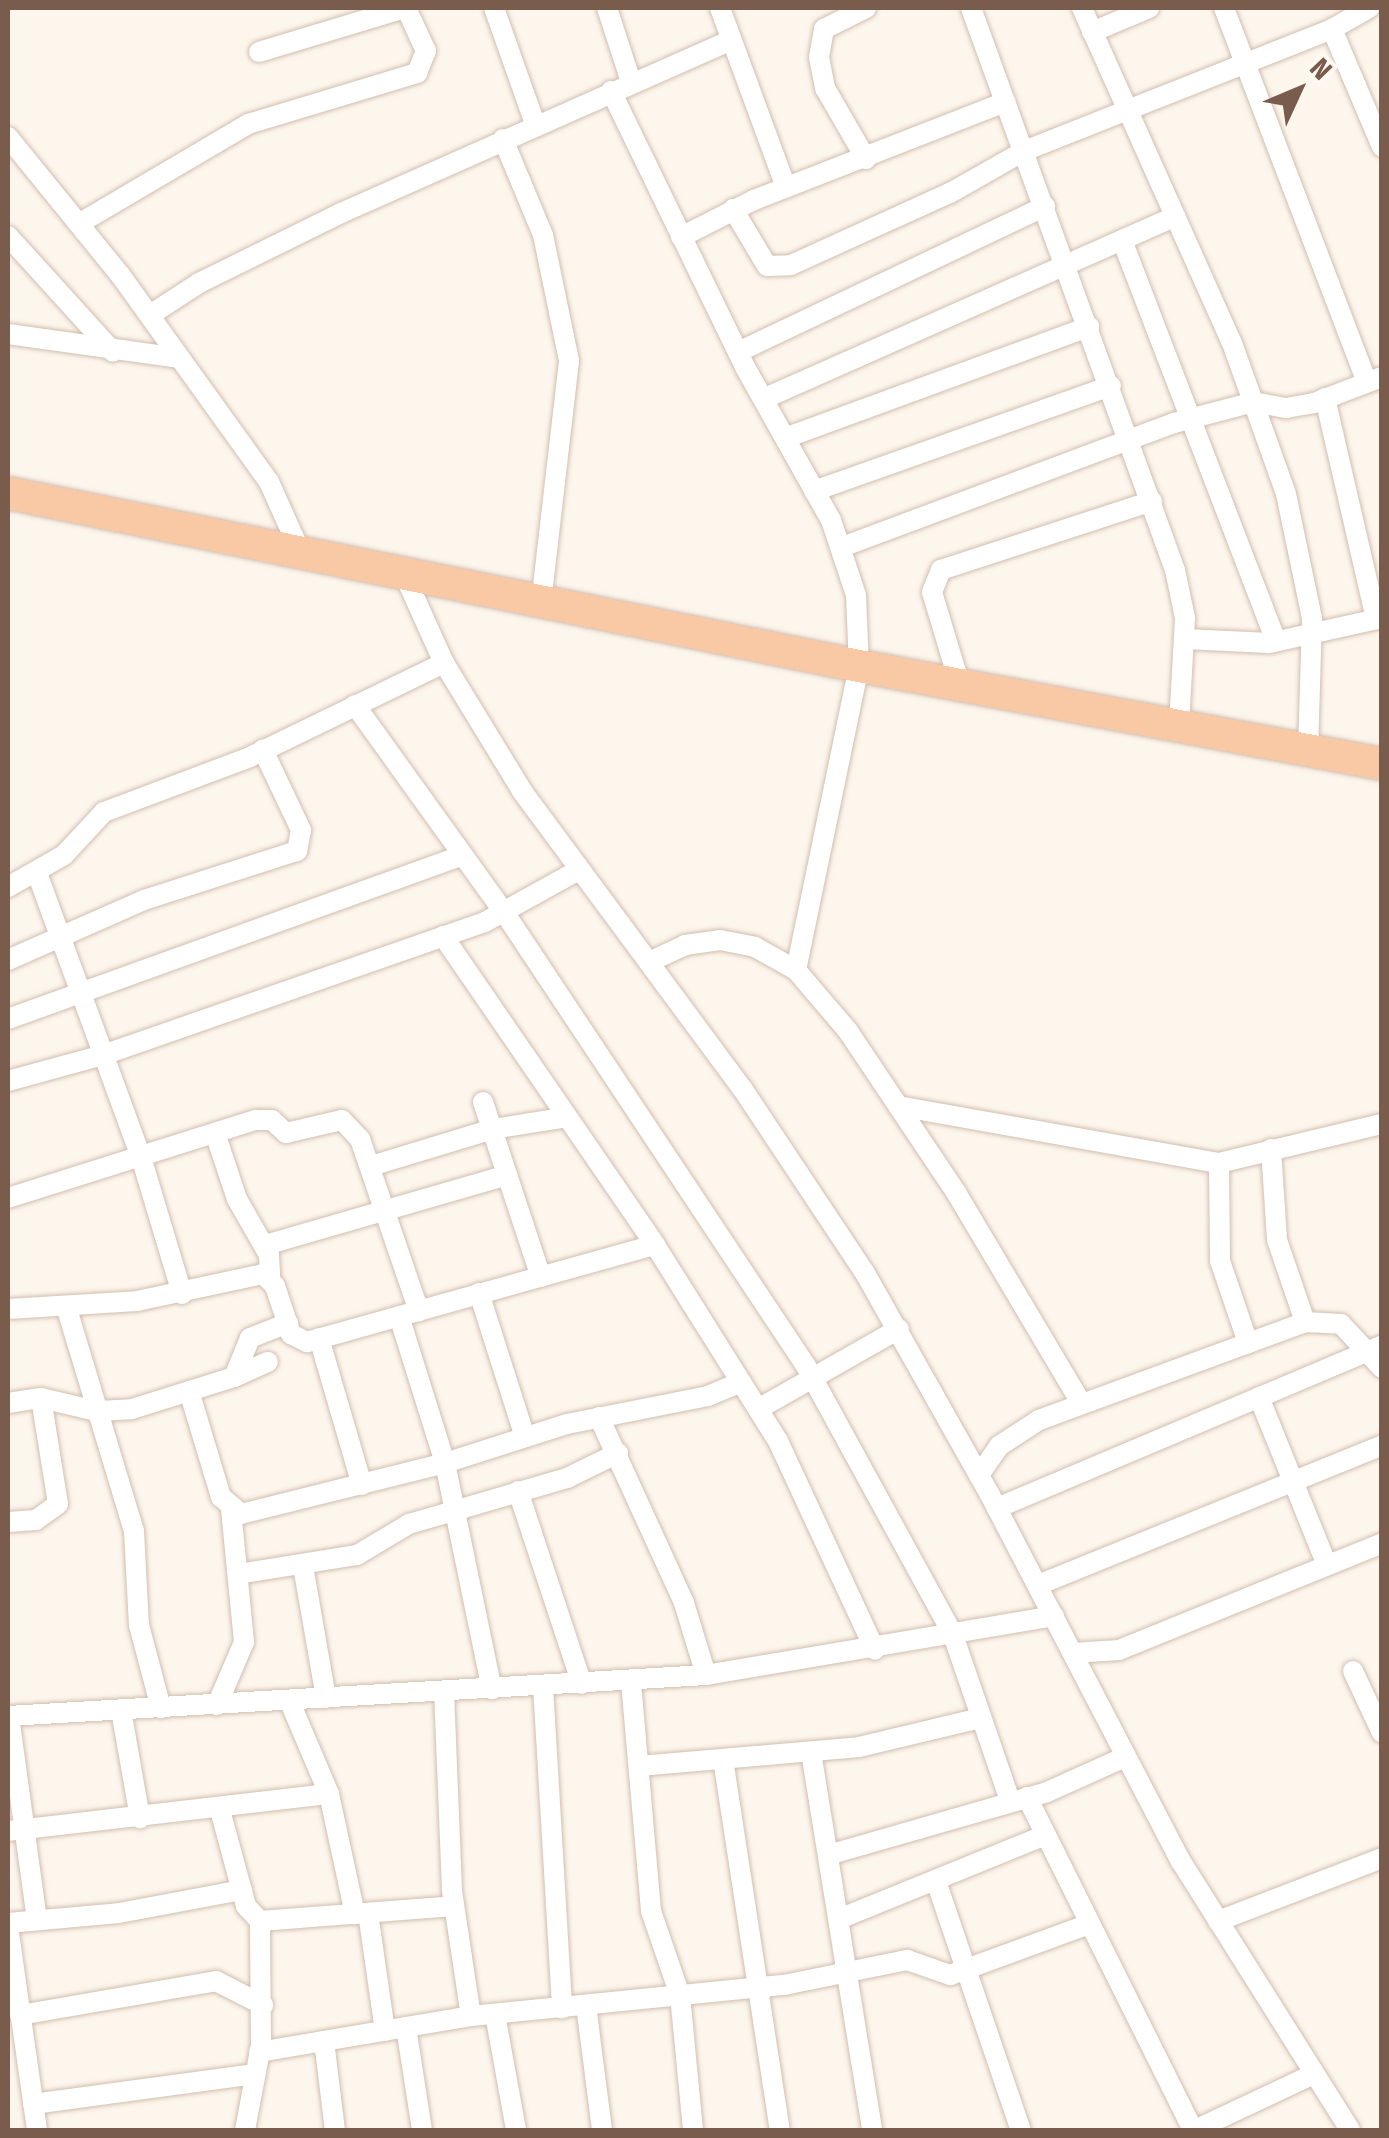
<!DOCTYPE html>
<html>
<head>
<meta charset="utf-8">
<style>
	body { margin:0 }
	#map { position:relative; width:1389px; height:2138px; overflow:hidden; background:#fdf6ec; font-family:"Fira Sans Condensed",sans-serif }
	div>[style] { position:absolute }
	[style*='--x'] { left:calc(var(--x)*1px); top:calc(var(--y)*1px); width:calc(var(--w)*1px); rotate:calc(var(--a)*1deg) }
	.roads { filter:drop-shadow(0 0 2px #d1beb0) drop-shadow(0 0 2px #d1beb0) }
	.minor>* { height:20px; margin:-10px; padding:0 10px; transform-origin:10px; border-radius:10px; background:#fff }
	.trunk>* { height:32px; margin:-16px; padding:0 16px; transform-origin:16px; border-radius:16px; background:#f9c8a4 }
	span { translate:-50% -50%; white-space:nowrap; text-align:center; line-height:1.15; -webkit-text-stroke:10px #fffaf3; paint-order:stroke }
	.frame { position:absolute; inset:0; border:10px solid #7a5c4d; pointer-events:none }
	.north { position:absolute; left:1249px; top:40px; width:100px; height:100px; -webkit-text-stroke:8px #fffaf3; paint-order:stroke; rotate:46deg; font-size:28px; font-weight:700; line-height:40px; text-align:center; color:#7a5c4d }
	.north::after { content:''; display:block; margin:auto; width:35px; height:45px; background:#7a5c4d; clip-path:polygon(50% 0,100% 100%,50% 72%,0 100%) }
</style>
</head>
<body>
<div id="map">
	<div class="roads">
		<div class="minor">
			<div style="--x:494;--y:8;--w:123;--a:70.5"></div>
			<div style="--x:607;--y:8;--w:78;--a:72"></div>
			<div style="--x:720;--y:8;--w:191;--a:69.8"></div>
			<div style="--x:866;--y:8;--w:47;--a:153.4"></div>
			<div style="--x:824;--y:29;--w:28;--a:100"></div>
			<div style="--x:819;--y:57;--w:32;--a:79"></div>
			<div style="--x:825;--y:88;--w:82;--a:60"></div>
			<div style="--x:971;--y:8;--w:598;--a:70.05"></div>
			<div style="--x:1175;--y:570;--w:49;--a:78.2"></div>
			<div style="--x:1185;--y:618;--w:107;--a:93.2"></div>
			<div style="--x:1082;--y:8;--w:367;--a:65.9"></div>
			<div style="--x:1232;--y:343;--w:160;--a:70.3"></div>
			<div style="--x:1286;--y:494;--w:127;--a:78.2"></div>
			<div style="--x:1312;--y:618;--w:131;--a:91.7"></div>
			<div style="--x:1224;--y:8;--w:400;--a:69.1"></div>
			<div style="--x:1332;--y:29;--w:128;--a:67"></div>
			<div style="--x:1092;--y:32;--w:62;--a:-22.8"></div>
			<div style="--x:259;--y:52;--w:152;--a:-16.8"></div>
			<div style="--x:611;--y:91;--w:307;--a:64.1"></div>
			<div style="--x:745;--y:367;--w:176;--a:60.7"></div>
			<div style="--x:831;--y:520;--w:79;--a:71.6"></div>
			<div style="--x:856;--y:595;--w:71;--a:87.6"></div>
			<div style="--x:859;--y:666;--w:310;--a:101.7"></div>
			<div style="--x:8;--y:137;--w:179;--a:50.9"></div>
			<div style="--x:121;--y:276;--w:254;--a:54.3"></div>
			<div style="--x:269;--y:482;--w:76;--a:65.8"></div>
			<div style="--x:503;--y:139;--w:104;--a:67.4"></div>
			<div style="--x:543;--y:235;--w:129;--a:78.3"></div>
			<div style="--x:569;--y:361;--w:243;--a:96.6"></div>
			<div style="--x:733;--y:209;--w:66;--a:59.2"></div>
			<div style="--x:767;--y:266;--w:24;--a:-2"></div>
			<div style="--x:791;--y:265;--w:175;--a:-24.4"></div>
			<div style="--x:950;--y:193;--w:85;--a:-29.6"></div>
			<div style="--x:1024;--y:151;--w:331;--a:-21.6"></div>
			<div style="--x:1332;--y:29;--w:43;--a:-29.6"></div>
			<div style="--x:80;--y:223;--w:195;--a:-30.5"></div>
			<div style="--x:248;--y:124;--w:177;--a:-16.8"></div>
			<div style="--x:417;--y:73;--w:24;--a:-68"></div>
			<div style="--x:426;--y:51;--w:47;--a:-114.9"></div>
			<div style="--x:8;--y:236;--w:156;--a:47.8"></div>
			<div style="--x:681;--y:237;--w:82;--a:-26.9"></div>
			<div style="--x:754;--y:200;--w:270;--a:-21.3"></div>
			<div style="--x:1122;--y:240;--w:430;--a:69"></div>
			<div style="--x:150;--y:315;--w:59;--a:-33.1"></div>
			<div style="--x:199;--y:283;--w:158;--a:-26.2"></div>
			<div style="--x:341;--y:213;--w:425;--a:-23.9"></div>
			<div style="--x:8;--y:334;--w:172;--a:8"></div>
			<div style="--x:738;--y:352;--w:340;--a:-25.4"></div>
			<div style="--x:1325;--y:398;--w:227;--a:77"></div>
			<div style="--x:763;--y:399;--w:451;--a:-23.9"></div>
			<div style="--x:785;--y:438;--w:324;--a:-20.1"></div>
			<div style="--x:814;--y:491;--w:315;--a:-19.5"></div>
			<div style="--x:842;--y:547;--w:354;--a:-20.5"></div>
			<div style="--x:1174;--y:423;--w:83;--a:-14.7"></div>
			<div style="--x:1254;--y:402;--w:33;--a:11"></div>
			<div style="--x:1286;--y:408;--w:28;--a:-10"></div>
			<div style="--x:1314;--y:403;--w:73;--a:-20.9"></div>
			<div style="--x:404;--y:574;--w:98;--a:65.8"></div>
			<div style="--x:444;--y:663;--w:150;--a:58.6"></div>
			<div style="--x:522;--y:791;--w:370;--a:53.5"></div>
			<div style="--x:742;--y:1088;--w:222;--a:56.4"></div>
			<div style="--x:865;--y:1273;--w:253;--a:60.6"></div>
			<div style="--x:989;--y:1493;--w:417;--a:62.5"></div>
			<div style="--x:1182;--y:1863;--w:315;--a:57.8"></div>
			<div style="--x:1185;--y:639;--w:84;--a:2.7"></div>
			<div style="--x:1269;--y:643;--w:116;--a:-12.5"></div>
			<div style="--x:960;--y:685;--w:97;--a:-106.8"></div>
			<div style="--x:932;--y:592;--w:24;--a:-68"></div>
			<div style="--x:941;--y:570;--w:222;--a:-18.1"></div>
			<div style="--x:355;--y:705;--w:255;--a:54.3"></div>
			<div style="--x:504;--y:912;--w:545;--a:56.37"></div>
			<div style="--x:806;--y:1366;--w:307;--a:61.3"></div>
			<div style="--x:953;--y:1635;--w:176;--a:71"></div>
			<div style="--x:37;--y:873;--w:302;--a:69.9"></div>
			<div style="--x:141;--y:1157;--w:143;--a:73.3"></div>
			<div style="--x:8;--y:887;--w:64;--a:-29.7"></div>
			<div style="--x:64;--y:855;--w:59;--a:-47.1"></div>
			<div style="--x:104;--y:812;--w:156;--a:-20.6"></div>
			<div style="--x:250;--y:757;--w:216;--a:-25.9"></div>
			<div style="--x:443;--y:936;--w:375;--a:55.5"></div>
			<div style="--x:655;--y:1245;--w:231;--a:57.9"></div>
			<div style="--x:778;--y:1441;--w:230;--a:65.1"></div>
			<div style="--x:8;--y:960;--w:149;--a:-23.8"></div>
			<div style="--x:144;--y:900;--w:161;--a:-17.8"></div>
			<div style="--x:297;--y:851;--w:21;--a:-79"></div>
			<div style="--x:301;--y:830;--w:89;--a:-115.4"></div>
			<div style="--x:649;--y:962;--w:40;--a:-25"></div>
			<div style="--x:685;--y:945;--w:35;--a:-8"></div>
			<div style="--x:720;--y:940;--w:36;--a:11"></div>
			<div style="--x:755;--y:947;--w:47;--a:29.3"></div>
			<div style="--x:796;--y:970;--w:80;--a:49.6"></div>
			<div style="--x:848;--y:1031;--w:196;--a:56.2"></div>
			<div style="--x:957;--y:1194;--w:243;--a:59.3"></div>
			<div style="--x:8;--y:1019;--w:480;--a:-19.8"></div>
			<div style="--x:8;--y:1081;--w:98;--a:-15.3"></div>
			<div style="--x:103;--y:1055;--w:404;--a:-19.2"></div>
			<div style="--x:485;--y:922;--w:107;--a:-29"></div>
			<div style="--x:483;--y:1102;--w:184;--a:71.7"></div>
			<div style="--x:898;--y:1106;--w:326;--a:10.1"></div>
			<div style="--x:1219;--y:1163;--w:168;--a:-13.5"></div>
			<div style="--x:215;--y:1133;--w:70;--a:71.6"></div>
			<div style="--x:237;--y:1199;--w:64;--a:60.3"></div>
			<div style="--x:269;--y:1255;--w:22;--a:87"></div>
			<div style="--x:1271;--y:1149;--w:91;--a:86.2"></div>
			<div style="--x:1277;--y:1240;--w:87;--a:71.1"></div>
			<div style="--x:1219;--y:1163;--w:98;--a:89.4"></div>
			<div style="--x:1220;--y:1261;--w:87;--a:71.1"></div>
			<div style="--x:371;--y:1166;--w:127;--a:-16.9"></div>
			<div style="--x:493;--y:1129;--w:75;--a:-9.2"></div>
			<div style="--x:8;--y:1198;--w:260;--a:-17.5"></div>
			<div style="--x:256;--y:1120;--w:16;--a:0"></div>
			<div style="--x:272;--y:1120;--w:19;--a:43"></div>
			<div style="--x:286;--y:1133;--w:57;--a:-13.1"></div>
			<div style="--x:342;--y:1120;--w:26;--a:47"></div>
			<div style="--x:360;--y:1139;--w:182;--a:71.1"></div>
			<div style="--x:265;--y:1245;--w:252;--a:-16.1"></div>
			<div style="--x:479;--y:1293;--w:151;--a:72.3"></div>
			<div style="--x:66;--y:1306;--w:235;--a:73.2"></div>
			<div style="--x:134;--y:1531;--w:94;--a:87"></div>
			<div style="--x:139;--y:1625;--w:86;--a:75.2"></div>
			<div style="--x:8;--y:1309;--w:129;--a:-3.5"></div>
			<div style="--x:137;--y:1301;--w:129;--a:-12.1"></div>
			<div style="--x:263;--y:1274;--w:17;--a:45"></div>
			<div style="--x:275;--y:1286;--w:51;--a:71.6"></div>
			<div style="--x:291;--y:1334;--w:18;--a:27"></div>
			<div style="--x:307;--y:1342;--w:361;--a:-15.6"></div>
			<div style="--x:399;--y:1316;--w:154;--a:72.6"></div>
			<div style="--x:445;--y:1463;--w:231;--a:78.3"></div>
			<div style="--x:319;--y:1338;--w:153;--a:73.7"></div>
			<div style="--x:234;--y:1377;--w:37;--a:-24"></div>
			<div style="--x:189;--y:1391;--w:111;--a:73.2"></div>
			<div style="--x:221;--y:1497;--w:26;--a:40"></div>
			<div style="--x:241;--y:1514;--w:210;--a:-14"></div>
			<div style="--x:445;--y:1463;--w:128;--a:-17.7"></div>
			<div style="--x:567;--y:1424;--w:144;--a:-11.2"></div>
			<div style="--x:708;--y:1396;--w:36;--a:-23"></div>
			<div style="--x:1259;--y:1397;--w:181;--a:68"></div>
			<div style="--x:8;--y:1403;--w:33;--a:-9"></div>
			<div style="--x:41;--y:1398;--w:57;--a:13.1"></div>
			<div style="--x:97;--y:1411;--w:35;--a:-3"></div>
			<div style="--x:132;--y:1409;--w:107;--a:-17.4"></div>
			<div style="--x:234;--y:1377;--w:42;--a:-67.7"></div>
			<div style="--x:250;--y:1338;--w:41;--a:-21.5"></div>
			<div style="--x:758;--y:1409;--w:162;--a:-29.6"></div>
			<div style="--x:599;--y:1417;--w:205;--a:65.4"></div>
			<div style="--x:684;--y:1603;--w:75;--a:73"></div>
			<div style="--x:979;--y:1475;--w:35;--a:-55"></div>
			<div style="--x:999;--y:1446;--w:48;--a:-33"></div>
			<div style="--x:1039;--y:1420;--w:283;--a:-20.2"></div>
			<div style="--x:1305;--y:1322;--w:36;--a:3"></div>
			<div style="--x:1341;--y:1324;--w:60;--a:47"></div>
			<div style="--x:518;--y:1491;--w:203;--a:71.7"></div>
			<div style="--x:997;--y:1508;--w:418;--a:-22.9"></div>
			<div style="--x:8;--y:1522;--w:28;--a:-4"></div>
			<div style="--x:36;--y:1520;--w:27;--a:-36"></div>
			<div style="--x:58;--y:1504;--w:107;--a:-99.1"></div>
			<div style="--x:303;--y:1566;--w:134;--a:80.1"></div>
			<div style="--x:238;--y:1574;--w:121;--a:-9.1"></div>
			<div style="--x:357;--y:1555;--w:61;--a:-30.8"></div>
			<div style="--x:409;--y:1524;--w:165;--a:-16.2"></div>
			<div style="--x:567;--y:1478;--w:57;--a:-26.1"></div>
			<div style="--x:1038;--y:1585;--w:371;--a:-22.1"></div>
			<div style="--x:1073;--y:1653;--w:46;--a:-3.7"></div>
			<div style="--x:1119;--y:1650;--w:284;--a:-22.1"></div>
			<div style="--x:1353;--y:1671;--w:68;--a:64.9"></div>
			<div style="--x:631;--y:1682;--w:230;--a:85"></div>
			<div style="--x:651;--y:1911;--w:89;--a:71"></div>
			<div style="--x:680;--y:1995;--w:136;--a:84.5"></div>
			<div style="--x:543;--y:1686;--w:323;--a:86.6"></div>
			<div style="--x:444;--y:1691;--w:200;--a:87.7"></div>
			<div style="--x:452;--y:1891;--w:126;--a:81.4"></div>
			<div style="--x:289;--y:1700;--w:102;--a:66.9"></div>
			<div style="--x:329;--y:1794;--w:123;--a:77.8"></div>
			<div style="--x:217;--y:1705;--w:69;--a:-66.8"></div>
			<div style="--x:244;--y:1642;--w:133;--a:-95.6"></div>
			<div style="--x:121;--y:1710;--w:110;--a:80"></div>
			<div style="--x:8;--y:1716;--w:699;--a:-3.36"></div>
			<div style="--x:706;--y:1675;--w:353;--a:-9.6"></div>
			<div style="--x:9;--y:1716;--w:206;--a:82.2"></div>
			<div style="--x:811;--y:1752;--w:383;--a:80.8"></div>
			<div style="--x:723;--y:1759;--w:375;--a:81.3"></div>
			<div style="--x:639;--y:1766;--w:221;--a:-4.9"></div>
			<div style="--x:859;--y:1747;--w:125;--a:-13.4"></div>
			<div style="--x:1027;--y:1797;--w:372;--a:63.5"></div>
			<div style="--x:220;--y:1810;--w:99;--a:74.8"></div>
			<div style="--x:246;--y:1906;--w:21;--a:47"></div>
			<div style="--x:260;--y:1921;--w:194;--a:-4.4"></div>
			<div style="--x:8;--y:1831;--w:323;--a:-6.6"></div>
			<div style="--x:828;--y:1855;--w:228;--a:-16"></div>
			<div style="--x:1047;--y:1792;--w:85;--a:-24.2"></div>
			<div style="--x:936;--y:1881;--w:263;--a:71.2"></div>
			<div style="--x:368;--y:1913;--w:119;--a:81.8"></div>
			<div style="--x:839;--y:1919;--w:223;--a:-22.1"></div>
			<div style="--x:1218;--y:1921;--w:176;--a:-21"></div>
			<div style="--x:8;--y:1923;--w:111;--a:-5.1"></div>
			<div style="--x:119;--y:1913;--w:125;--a:-10.6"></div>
			<div style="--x:8;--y:1926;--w:206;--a:81.9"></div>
			<div style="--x:586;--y:2005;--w:126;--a:82.7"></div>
			<div style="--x:495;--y:2014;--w:118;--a:79.7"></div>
			<div style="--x:20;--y:2015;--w:199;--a:-9.8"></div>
			<div style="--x:216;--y:1981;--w:53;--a:27.1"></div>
			<div style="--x:406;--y:2027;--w:104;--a:81.2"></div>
			<div style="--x:324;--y:2041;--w:90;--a:83"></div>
			<div style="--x:259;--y:2052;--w:215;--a:-9.6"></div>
			<div style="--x:471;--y:2016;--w:315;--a:-5.7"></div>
			<div style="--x:784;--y:1985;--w:126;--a:-11.5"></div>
			<div style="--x:907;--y:1960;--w:46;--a:19.2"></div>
			<div style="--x:950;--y:1975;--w:148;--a:-20.1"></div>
			<div style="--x:33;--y:2104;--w:224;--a:-7.7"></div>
			<div style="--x:245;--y:2130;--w:86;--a:-79.3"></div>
			<div style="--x:261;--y:2045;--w:124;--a:-90.5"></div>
			<div style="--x:1195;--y:2130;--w:129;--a:-25.2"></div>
		</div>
		<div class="trunk">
			<div style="--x:8;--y:493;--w:868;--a:11.49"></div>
			<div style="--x:859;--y:666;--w:532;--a:10.61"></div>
		</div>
	</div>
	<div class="frame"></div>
	<div class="north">N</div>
</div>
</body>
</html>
